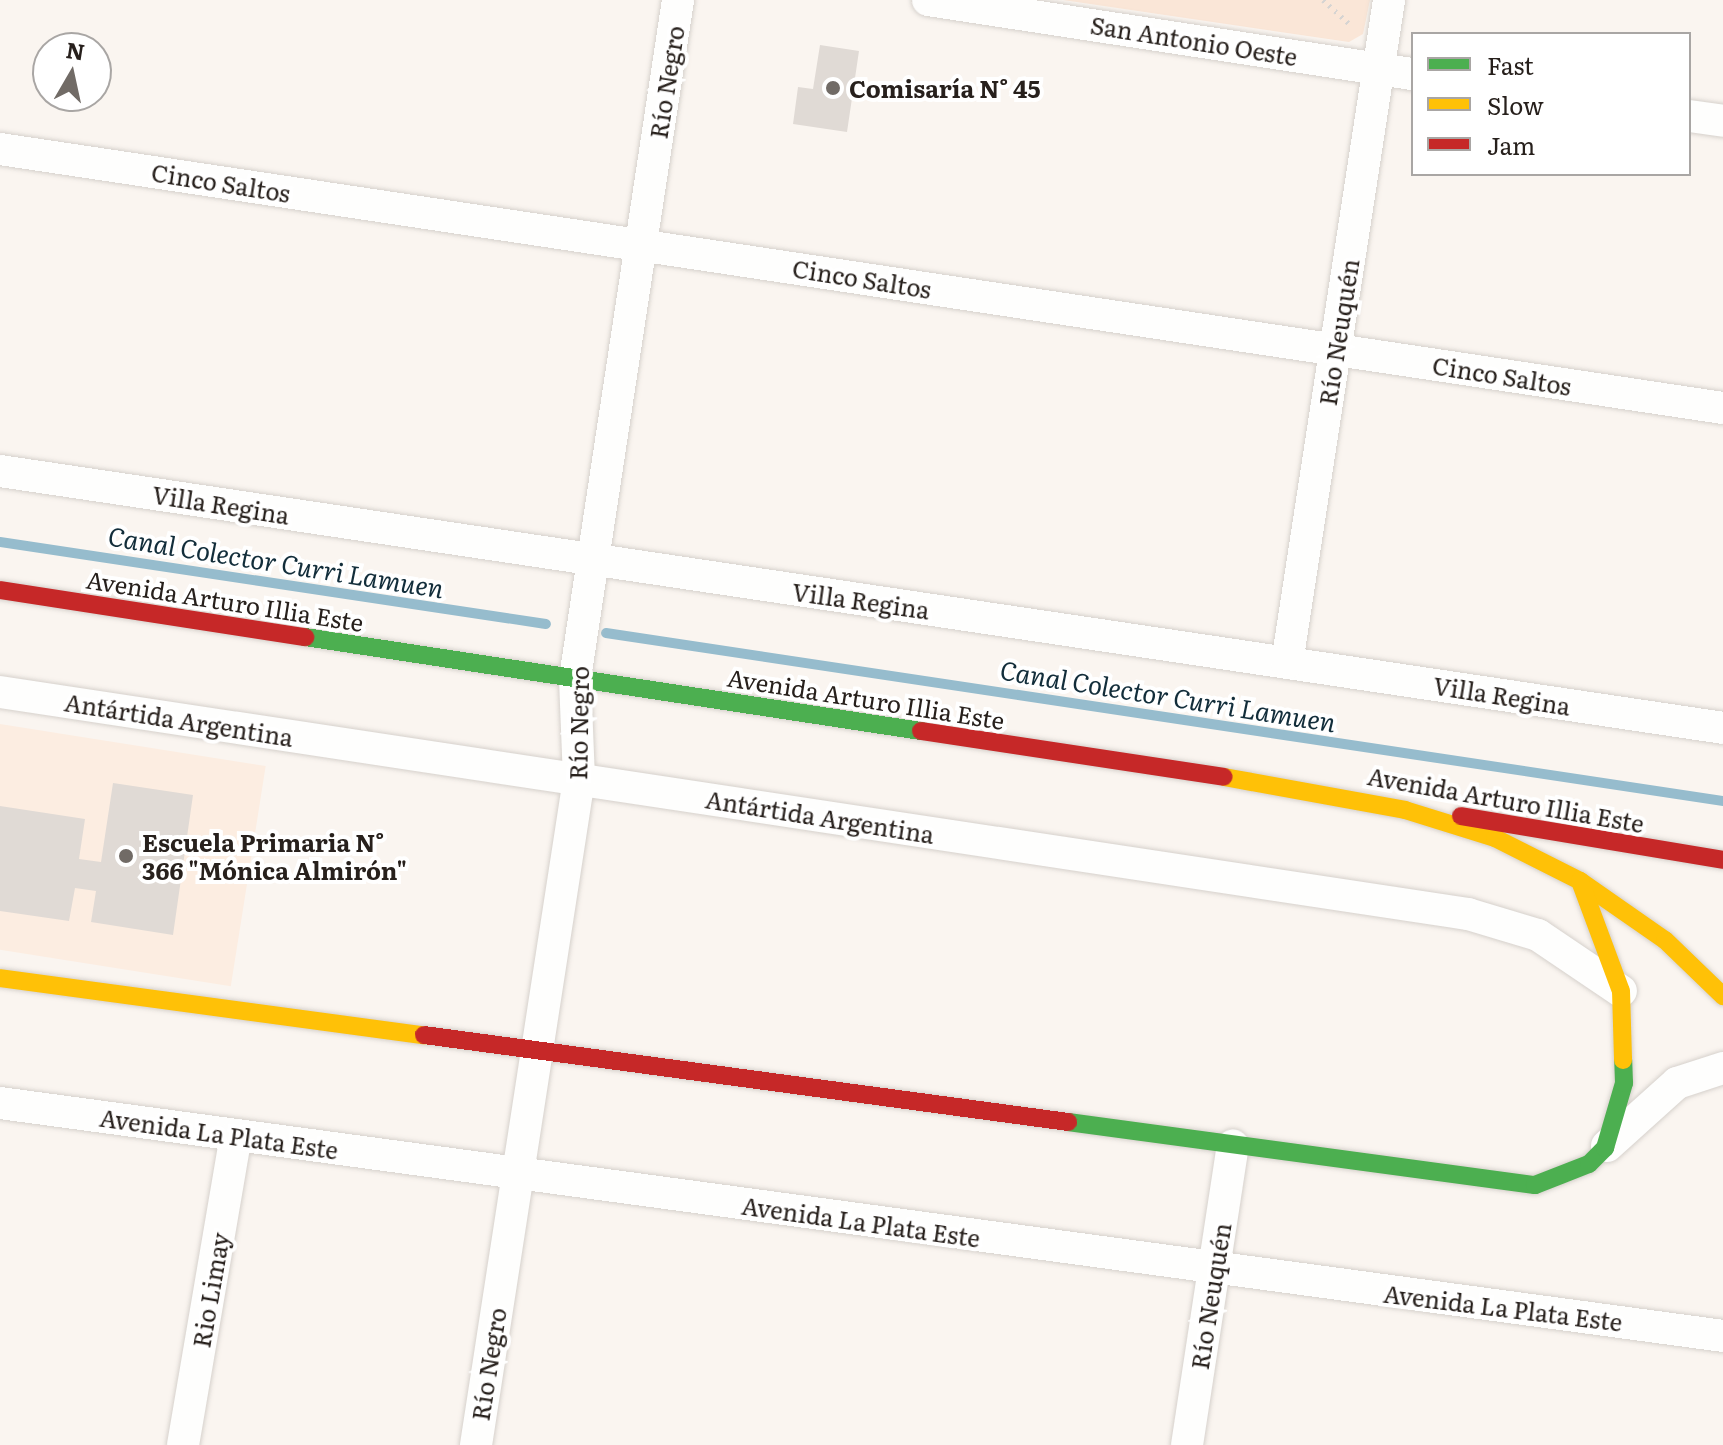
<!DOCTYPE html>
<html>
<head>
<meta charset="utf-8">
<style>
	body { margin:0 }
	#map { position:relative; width:1723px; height:1445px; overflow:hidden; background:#faf5f0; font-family:Literata,serif }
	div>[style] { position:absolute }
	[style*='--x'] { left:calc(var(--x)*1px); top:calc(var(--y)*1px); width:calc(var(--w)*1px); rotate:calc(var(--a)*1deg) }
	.built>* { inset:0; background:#fcede1; transform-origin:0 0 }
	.green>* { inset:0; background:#fae6d7 }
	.stream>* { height:10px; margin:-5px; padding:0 5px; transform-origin:5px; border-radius:5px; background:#96bccd }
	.building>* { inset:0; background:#e0dad5 }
	.path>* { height:5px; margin-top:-2.5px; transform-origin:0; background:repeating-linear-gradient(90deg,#d6d4d2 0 2px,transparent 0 8px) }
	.roads { filter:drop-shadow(0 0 2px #d6d1cc) drop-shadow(0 0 2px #d6d1cc) }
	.street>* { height:32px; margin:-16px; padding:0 16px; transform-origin:16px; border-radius:16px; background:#fefefd }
	.fast>* { height:18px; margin:-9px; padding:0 9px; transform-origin:9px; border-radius:9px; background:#4caf50 }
	.slow>* { height:18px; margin:-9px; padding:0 9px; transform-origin:9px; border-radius:9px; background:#ffc107 }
	.jam>* { height:18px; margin:-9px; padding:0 9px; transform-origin:9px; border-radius:9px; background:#c62828 }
	.dots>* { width:22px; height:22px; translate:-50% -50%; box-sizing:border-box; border:4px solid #fff; border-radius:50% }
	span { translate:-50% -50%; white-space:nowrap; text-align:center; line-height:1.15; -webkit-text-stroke:8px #fff; paint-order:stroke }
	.street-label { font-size:24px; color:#27201c }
	.poi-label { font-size:24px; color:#27201c; font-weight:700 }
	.left { translate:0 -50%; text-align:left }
	.water-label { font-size:26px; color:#122d3a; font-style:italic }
	.legend { position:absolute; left:1411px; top:32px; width:280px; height:144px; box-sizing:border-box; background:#fff; border:2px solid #a9a6a4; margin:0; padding:10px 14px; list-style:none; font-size:24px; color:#27201c }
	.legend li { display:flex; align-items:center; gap:16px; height:40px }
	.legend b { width:40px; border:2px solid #a9a6a4 }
	.north { position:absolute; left:32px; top:32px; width:80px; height:80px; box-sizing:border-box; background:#fff; border:2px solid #a9a6a4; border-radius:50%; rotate:9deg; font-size:22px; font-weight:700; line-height:32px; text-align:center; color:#27201c }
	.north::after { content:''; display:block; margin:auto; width:28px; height:36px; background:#716b66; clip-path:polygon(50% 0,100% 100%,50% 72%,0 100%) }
</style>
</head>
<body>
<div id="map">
	<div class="built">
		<div style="left:0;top:724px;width:269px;height:223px;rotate:9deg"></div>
	</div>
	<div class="green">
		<div style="clip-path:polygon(1063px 0,1370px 0,1363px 34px,1349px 42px)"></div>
	</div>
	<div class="stream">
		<div style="--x:0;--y:542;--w:552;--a:8.54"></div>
		<div style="--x:606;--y:633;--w:1130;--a:8.55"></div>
	</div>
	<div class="building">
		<div style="clip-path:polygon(820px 45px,859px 51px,847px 132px,793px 124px,798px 87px,813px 89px)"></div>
		<div style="clip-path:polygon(113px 783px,193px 795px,173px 935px,91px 922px,96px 891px,75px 888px,69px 921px,0 911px,0 806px,85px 819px,79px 859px,101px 862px)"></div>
	</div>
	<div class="path">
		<div style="--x:1323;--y:0;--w:36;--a:42"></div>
	</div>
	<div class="roads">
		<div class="street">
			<div style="--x:928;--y:0;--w:491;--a:8.7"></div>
			<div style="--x:1689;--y:116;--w:34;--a:8"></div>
			<div style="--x:0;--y:149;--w:1742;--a:8.55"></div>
			<div style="--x:0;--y:471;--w:1742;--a:8.48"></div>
			<div style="--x:1287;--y:663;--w:671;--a:-81.25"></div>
			<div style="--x:0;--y:692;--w:1485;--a:8.6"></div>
			<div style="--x:1468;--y:914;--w:73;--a:16.7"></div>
			<div style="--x:1538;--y:935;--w:100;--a:34"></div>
			<div style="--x:0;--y:1103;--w:1739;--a:7.7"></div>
			<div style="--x:1607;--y:1146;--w:94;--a:-42"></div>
			<div style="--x:1677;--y:1083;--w:48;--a:-18.1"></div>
			<div style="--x:183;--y:1445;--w:314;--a:-80.3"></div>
			<div style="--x:476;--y:1445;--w:674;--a:-81.21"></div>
			<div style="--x:579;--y:779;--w:101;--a:-92.3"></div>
			<div style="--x:575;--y:678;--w:686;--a:-81.36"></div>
			<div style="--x:1187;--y:1445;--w:303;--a:-81.3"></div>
		</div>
		<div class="fast">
			<div style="--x:305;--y:637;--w:623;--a:8.68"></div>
			<div style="--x:1068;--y:1122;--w:471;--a:7.7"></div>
			<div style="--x:1535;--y:1185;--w:58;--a:-21.3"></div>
			<div style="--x:1589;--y:1164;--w:23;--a:-45"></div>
			<div style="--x:1605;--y:1148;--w:68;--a:-73.7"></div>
			<div style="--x:1624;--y:1083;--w:23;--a:-92"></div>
		</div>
		<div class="slow">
			<div style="--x:1224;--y:777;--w:184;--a:10.3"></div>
			<div style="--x:1405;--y:810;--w:94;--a:17.3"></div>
			<div style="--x:1495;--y:838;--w:95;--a:26.8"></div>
			<div style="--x:1580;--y:881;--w:103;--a:34.8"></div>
			<div style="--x:1665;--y:940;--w:81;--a:44"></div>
			<div style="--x:1580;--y:881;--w:117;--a:69.6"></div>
			<div style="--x:1621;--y:991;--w:69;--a:88.3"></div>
			<div style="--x:0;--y:978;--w:428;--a:7.7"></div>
		</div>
		<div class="jam">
			<div style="--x:0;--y:590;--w:309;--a:8.8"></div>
			<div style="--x:921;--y:731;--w:306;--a:8.6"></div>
			<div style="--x:1461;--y:816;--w:266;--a:9.5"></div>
			<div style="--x:424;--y:1035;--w:650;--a:7.69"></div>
		</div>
	</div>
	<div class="dots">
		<div style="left:833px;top:88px;background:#716b66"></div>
		<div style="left:126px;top:856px;background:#716b66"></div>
	</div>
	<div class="street-label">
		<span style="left:1194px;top:40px;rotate:9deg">San Antonio Oeste</span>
		<span style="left:666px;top:82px;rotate:-81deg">Río Negro</span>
		<span style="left:221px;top:182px;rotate:9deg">Cinco Saltos</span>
		<span style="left:862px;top:278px;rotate:9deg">Cinco Saltos</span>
		<span style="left:1338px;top:332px;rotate:-81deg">Río Neuquén</span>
		<span style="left:1502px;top:375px;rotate:9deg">Cinco Saltos</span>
		<span style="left:221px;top:504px;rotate:9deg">Villa Regina</span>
		<span style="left:225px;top:600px;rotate:9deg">Avenida Arturo Illia Este</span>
		<span style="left:861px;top:600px;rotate:8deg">Villa Regina</span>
		<span style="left:1502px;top:695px;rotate:9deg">Villa Regina</span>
		<span style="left:866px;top:698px;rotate:9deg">Avenida Arturo Illia Este</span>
		<span style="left:179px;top:719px;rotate:9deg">Antártida Argentina</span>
		<span style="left:578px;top:723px;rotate:-89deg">Río Negro</span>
		<span style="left:1506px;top:799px;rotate:10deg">Avenida Arturo Illia Este</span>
		<span style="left:820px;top:816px;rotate:9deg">Antártida Argentina</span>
		<span style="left:219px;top:1133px;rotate:8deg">Avenida La Plata Este</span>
		<span style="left:861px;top:1221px;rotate:8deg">Avenida La Plata Este</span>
		<span style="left:210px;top:1290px;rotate:-80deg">Rio Limay</span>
		<span style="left:1210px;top:1296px;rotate:-81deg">Río Neuquén</span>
		<span style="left:1503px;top:1307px;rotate:7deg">Avenida La Plata Este</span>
		<span style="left:488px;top:1364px;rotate:-81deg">Río Negro</span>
	</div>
	<div class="poi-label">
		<span class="left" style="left:849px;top:88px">Comisaría N° 45</span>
		<span class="left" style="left:142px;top:856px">Escuela Primaria N°<br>366 "Mónica Almirón"</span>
	</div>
	<div class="water-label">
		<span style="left:276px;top:561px;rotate:9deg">Canal Colector Curri Lamuen</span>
		<span style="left:1168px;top:695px;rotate:9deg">Canal Colector Curri Lamuen</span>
	</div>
	<ul class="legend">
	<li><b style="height:10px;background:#4caf50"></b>Fast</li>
	<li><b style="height:10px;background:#ffc107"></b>Slow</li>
	<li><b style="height:10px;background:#c62828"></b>Jam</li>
	</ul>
	<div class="north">N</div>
</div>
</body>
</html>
